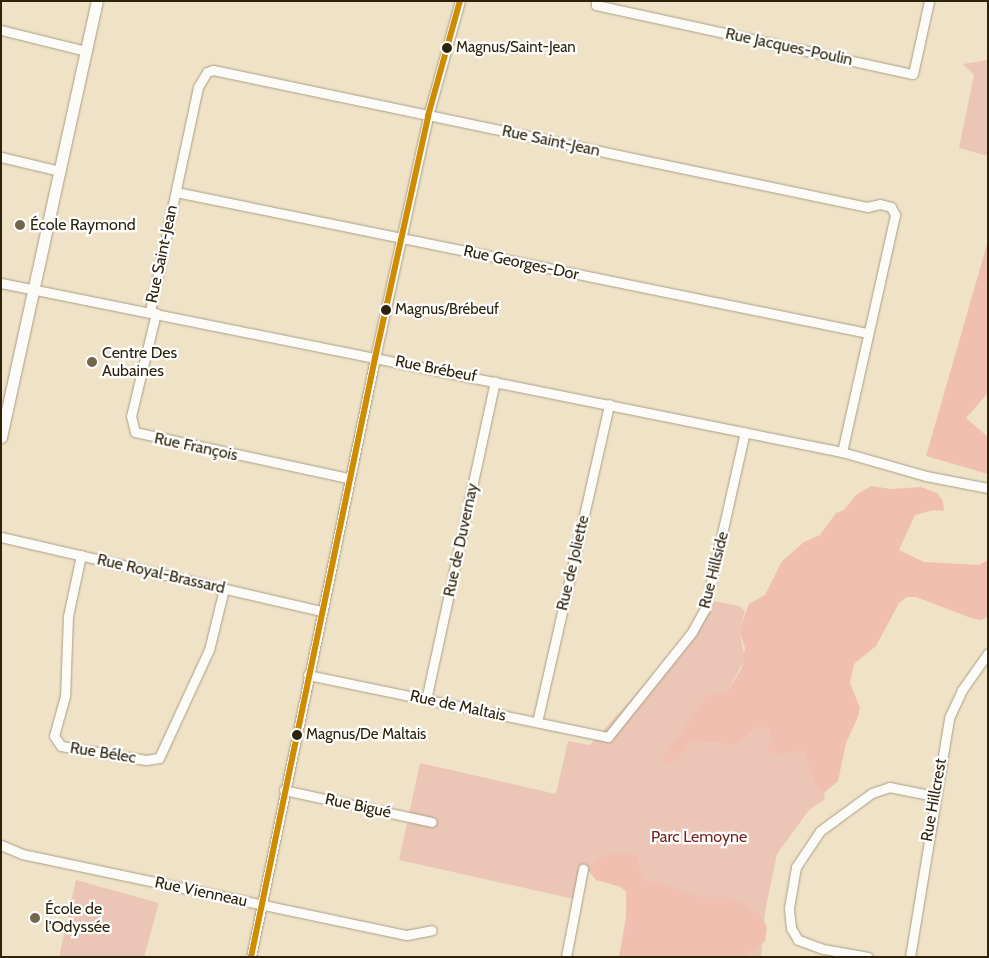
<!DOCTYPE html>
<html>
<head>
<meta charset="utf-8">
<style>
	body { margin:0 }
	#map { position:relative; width:989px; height:958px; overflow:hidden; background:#efe2c7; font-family:Cabin,sans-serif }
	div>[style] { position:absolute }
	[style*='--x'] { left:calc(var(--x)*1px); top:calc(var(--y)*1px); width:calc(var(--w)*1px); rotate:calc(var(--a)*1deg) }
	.green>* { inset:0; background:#ebc6b7 }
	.forest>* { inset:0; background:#f0bfaf }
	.roads { filter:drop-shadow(0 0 1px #a99e86) drop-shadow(0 0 1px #a99e86) }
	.minor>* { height:9px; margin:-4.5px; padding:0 4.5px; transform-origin:4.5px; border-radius:4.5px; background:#fdfbf7 }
	.tertiary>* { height:11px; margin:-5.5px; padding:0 5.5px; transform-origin:5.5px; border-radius:5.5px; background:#fdfbf7 }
	.bus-1>* { height:6px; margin:-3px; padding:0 3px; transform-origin:3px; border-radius:3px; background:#cf8c02 }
	.dots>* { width:14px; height:14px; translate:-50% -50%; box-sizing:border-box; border:2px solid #fff; border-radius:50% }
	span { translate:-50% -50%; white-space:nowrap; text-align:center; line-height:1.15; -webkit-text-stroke:4.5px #fff; paint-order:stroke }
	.bus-label { font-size:15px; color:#2e230a }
	.left { translate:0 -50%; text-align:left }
	.street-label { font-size:16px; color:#2e230a }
	.poi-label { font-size:16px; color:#2e230a }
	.park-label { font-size:16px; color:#7b2120 }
	.frame { position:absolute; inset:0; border:2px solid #2e230a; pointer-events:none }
</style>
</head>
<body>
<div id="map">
	<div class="green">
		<div style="clip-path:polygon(988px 60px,988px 156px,959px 148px,974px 75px,963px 64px)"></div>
		<div style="clip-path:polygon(708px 600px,740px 606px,745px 612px,739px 631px,745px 658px,728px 691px,710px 695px,665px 765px,674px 763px,695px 741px,736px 745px,759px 727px,769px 730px,771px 739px,803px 751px,816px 788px,824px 793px,825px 799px,809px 810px,777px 854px,765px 912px,761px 957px,619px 957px,632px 881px,584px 869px,578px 900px,399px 860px,420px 763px,556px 794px,568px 741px,590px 745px,692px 632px)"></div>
		<div style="clip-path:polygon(76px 880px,159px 903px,144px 957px,59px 957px)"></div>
	</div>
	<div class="forest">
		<div style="clip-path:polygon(988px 241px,988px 393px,966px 418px,988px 437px,988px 474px,926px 456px)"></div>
		<div style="clip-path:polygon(871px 486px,891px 489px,921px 487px,937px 493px,943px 501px,944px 511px,934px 510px,915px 515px,899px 550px,924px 562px,979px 565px,988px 560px,988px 617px,980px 620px,971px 618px,916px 597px,907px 597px,899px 603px,876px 646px,854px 664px,850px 683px,860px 708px,858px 717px,846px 743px,838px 781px,824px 793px,816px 788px,803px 751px,774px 754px,767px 747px,771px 739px,769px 730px,759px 727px,736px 745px,695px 741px,674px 763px,665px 765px,664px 756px,703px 701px,710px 695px,728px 691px,742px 667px,745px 648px,739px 631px,749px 604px,765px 595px,782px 561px,804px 542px,820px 535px,836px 513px,844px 510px,856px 495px)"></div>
		<div style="clip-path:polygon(608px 854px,636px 854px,644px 879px,700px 897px,727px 897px,745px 904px,761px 916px,767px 927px,765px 941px,744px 957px,619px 957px,626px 925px,626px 892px,621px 887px,596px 880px,588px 870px,596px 860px)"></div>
	</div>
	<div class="roads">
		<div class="minor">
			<div style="--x:596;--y:1;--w:4;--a:90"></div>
			<div style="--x:596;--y:5;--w:324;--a:12.3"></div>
			<div style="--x:913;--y:74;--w:75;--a:-77.6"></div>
			<div style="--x:1;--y:30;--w:88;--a:13.9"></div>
			<div style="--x:1;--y:157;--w:61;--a:13.3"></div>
			<div style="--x:176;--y:192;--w:705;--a:11.53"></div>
			<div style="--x:1;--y:283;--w:858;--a:11.36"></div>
			<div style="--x:842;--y:452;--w:87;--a:15.9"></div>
			<div style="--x:926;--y:476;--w:63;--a:11"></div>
			<div style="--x:150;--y:311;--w:229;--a:-77.9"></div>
			<div style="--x:198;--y:87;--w:17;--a:-59"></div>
			<div style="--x:207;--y:72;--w:6;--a:-18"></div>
			<div style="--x:213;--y:70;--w:668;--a:11.83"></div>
			<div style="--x:867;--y:207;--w:13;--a:-13"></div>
			<div style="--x:880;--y:204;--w:11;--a:15"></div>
			<div style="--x:891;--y:207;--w:9;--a:63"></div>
			<div style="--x:895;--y:215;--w:243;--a:102.6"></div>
			<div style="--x:156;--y:313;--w:106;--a:103.6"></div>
			<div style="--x:131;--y:416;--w:16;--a:76"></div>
			<div style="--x:135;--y:432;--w:218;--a:12.2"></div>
			<div style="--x:1;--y:537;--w:328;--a:13"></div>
			<div style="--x:81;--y:555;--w:62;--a:102"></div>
			<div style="--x:68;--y:616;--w:80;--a:92.1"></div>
			<div style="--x:65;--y:696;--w:41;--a:105.4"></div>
			<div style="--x:54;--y:736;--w:12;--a:55"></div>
			<div style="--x:61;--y:746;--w:86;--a:9.4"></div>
			<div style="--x:146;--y:760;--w:13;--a:-9"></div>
			<div style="--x:159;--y:758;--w:119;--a:-65.2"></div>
			<div style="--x:209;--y:650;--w:63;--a:-76.2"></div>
			<div style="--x:308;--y:675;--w:306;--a:11.7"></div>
			<div style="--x:608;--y:737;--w:134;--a:-51.3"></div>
			<div style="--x:692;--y:632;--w:26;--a:-61"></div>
			<div style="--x:705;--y:609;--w:181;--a:-77.3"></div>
			<div style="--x:426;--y:700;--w:326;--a:-77.8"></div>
			<div style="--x:537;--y:722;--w:326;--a:-77.2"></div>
			<div style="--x:284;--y:790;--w:151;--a:12.2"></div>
			<div style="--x:1;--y:845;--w:23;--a:23"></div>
			<div style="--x:22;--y:854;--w:393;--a:11.9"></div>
			<div style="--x:407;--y:935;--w:25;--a:-11"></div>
			<div style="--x:251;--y:957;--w:612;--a:-78.3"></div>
			<div style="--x:375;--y:358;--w:248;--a:-77.6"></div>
			<div style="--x:428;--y:116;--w:119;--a:-74.5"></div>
			<div style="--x:566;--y:957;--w:90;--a:-79.1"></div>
			<div style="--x:868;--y:957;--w:46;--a:-169.9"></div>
			<div style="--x:823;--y:949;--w:27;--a:-160"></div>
			<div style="--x:798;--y:940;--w:14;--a:-120"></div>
			<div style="--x:791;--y:928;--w:20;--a:-96"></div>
			<div style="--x:789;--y:908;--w:42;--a:-80.3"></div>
			<div style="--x:796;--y:867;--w:43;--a:-56.3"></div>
			<div style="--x:820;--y:831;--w:64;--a:-36.2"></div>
			<div style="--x:872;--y:793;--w:18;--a:-19"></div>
			<div style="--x:889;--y:787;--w:46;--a:11.3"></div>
			<div style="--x:910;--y:957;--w:242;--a:-80.7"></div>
			<div style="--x:949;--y:718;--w:31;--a:-65"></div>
			<div style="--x:962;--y:690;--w:45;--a:-54.9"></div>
		</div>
		<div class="tertiary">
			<div style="--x:1;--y:437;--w:446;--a:-77.6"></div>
		</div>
	</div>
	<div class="bus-1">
		<div style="--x:251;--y:957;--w:612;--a:-78.3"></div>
		<div style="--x:375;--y:358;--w:248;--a:-77.6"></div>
		<div style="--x:428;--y:116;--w:119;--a:-74.5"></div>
	</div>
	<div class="dots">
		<div style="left:447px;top:48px;background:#2e230a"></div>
		<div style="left:20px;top:225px;background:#72664c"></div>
		<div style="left:386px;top:310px;background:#2e230a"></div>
		<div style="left:92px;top:362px;background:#72664c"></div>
		<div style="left:297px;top:735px;background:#2e230a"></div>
		<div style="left:35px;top:918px;background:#72664c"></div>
	</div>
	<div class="bus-label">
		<span class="left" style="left:456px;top:48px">Magnus/Saint-Jean</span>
		<span class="left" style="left:395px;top:310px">Magnus/Brébeuf</span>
		<span class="left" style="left:306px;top:735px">Magnus/De Maltais</span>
	</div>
	<div class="street-label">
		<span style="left:789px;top:47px;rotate:12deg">Rue Jacques-Poulin</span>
		<span style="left:551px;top:141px;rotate:12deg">Rue Saint-Jean</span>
		<span style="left:162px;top:254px;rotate:-78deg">Rue Saint-Jean</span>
		<span style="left:521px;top:263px;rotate:12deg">Rue Georges-Dor</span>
		<span style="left:436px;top:369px;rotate:11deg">Rue Brébeuf</span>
		<span style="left:196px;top:447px;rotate:12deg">Rue François</span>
		<span style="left:461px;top:540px;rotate:-78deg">Rue de Duvernay</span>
		<span style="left:573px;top:563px;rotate:-77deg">Rue de Joliette</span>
		<span style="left:714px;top:570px;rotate:-76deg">Rue Hillside</span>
		<span style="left:161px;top:574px;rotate:13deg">Rue Royal-Brassard</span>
		<span style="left:458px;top:706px;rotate:12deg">Rue de Maltais</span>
		<span style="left:103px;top:753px;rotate:9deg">Rue Bélec</span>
		<span style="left:934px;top:800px;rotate:-80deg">Rue Hillcrest</span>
		<span style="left:358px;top:806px;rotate:12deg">Rue Bigué</span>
		<span style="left:201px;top:892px;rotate:12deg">Rue Vienneau</span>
	</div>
	<div class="poi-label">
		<span class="left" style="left:30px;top:225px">École Raymond</span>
		<span class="left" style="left:102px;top:362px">Centre Des<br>Aubaines</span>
		<span class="left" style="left:45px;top:918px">École de<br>l'Odyssée</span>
	</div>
	<div class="park-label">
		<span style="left:699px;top:837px">Parc Lemoyne</span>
	</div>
	<div class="frame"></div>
</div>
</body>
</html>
